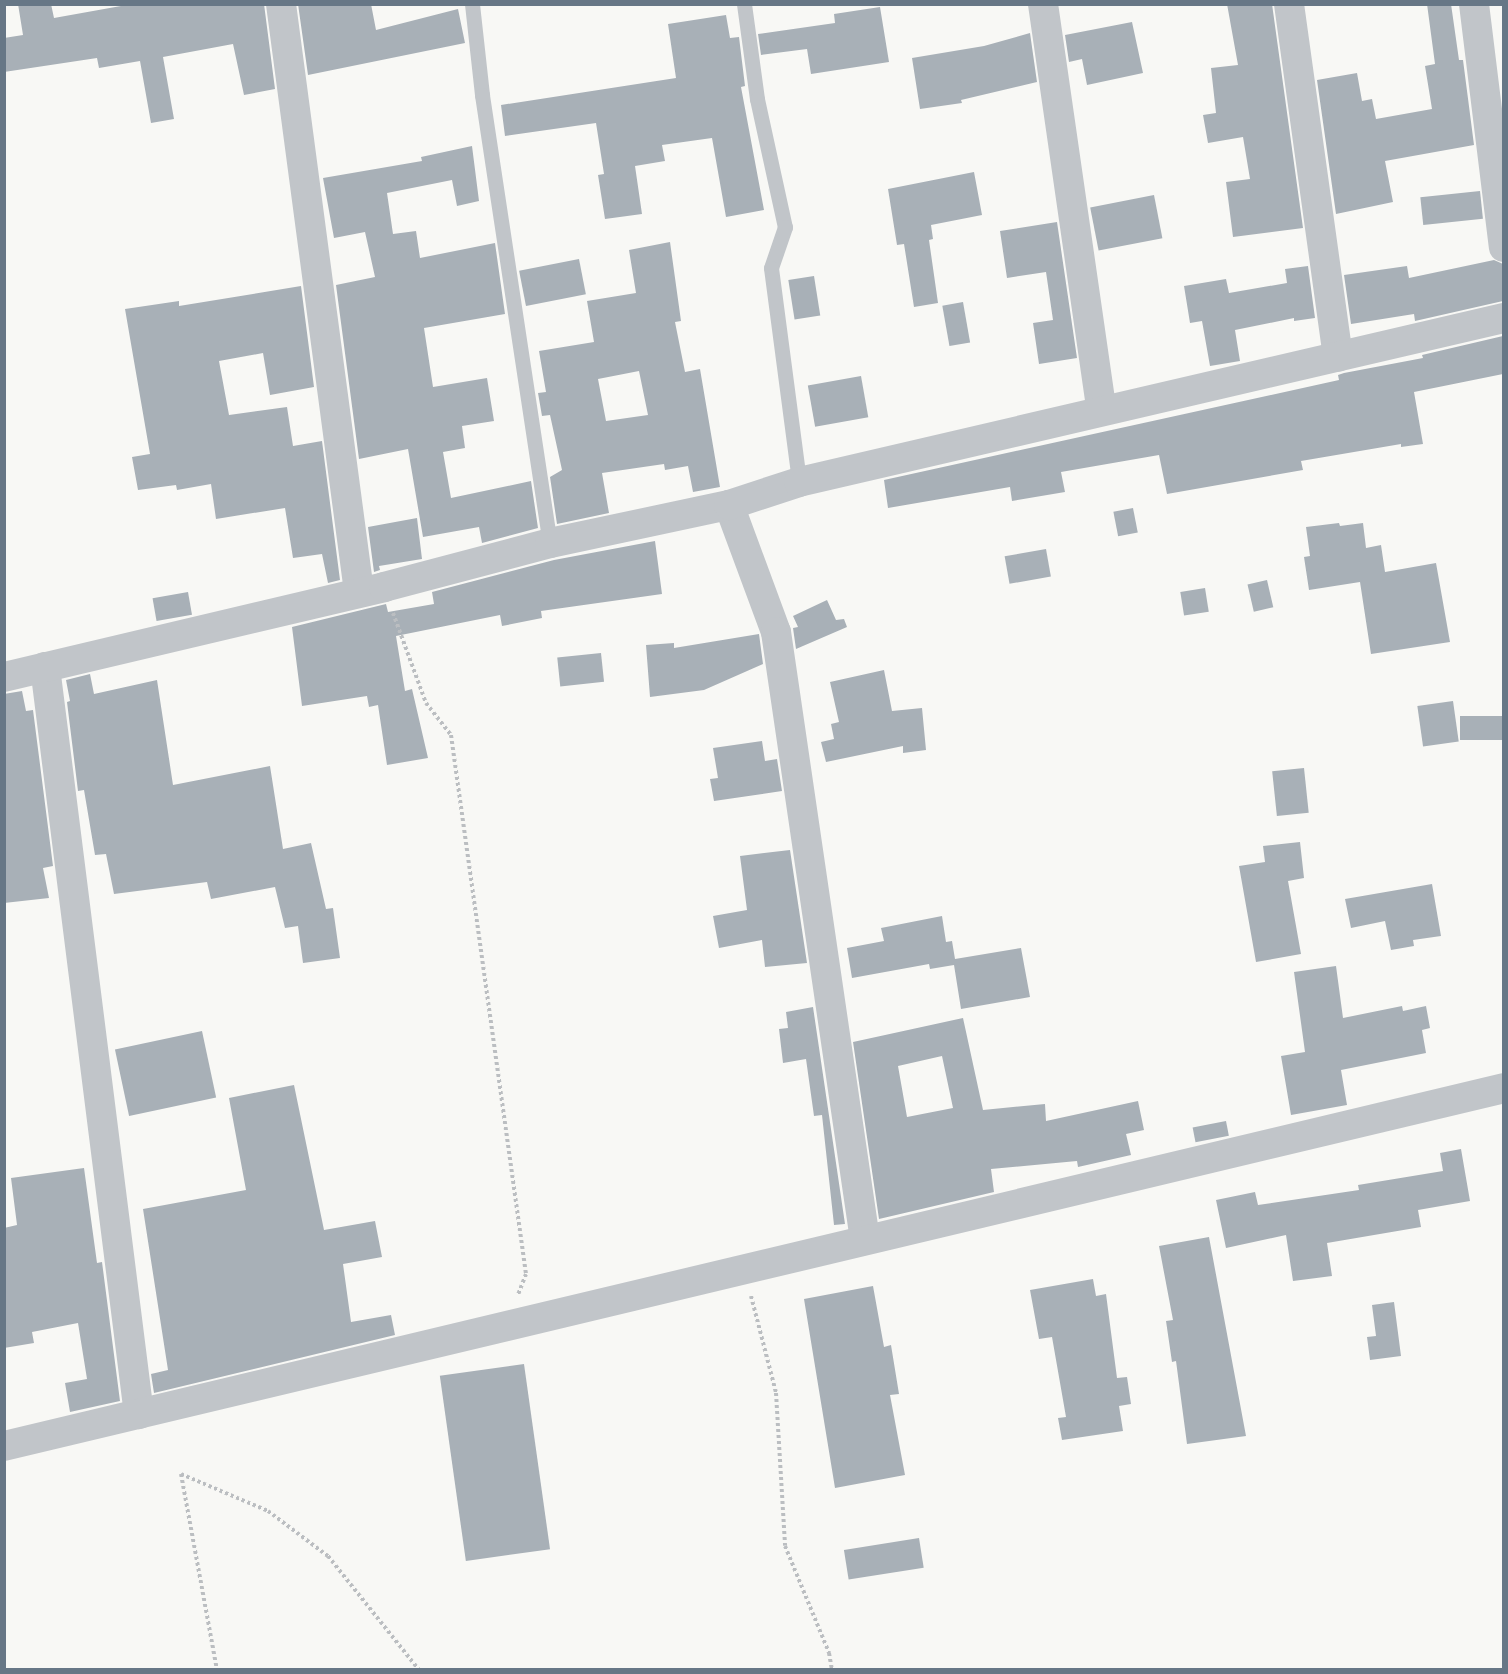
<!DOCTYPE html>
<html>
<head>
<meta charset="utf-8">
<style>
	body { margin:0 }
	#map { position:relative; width:1508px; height:1674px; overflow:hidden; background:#f8f8f5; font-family:"Alegreya Sans",sans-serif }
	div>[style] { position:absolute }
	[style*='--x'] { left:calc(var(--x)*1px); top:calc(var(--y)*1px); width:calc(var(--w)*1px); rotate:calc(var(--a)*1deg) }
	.building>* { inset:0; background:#a8b0b7; transform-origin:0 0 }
	.path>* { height:4px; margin-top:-2px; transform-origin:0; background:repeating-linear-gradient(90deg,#bbbec1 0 3px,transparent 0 6px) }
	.service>* { height:15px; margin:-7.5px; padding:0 7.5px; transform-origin:7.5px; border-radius:7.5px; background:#c1c5c9 }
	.minor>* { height:30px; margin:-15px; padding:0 15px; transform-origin:15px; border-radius:15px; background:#c1c5c9 }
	span { translate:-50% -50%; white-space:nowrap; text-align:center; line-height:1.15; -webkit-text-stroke:6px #fff; paint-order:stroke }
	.frame { position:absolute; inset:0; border:6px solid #677786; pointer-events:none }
</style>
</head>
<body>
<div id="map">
	<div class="building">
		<div style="clip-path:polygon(18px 4px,51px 4px,54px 18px,132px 4px,264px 4px,275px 89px,244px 95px,233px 44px,163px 57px,174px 119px,151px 123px,140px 61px,99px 68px,97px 58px,4px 72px,4px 38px,23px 35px)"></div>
		<div style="clip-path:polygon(298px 4px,371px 4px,376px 30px,458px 9px,465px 43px,308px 75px)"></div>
		<div style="clip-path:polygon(1227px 4px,1272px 4px,1303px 228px,1233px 237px,1226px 182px,1250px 179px,1243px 137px,1208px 143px,1203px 115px,1216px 113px,1211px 68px,1238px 65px)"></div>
		<div style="clip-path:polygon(1427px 4px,1451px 4px,1459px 60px,1463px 60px,1474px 145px,1385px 161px,1393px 202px,1336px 214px,1317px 80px,1357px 73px,1362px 101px,1372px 99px,1376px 119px,1432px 109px,1425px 66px,1435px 64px)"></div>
		<div style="clip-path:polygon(880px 7px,889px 62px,811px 74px,807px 49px,761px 55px,758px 34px,835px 23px,834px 14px)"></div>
		<div style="clip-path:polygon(726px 15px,730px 38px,739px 37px,745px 86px,741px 87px,764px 210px,726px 217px,712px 138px,662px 145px,665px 161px,635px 166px,642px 214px,605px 219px,598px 175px,604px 174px,596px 123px,505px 136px,501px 105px,676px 78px,668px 24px)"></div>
		<div style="clip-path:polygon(1132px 22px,1143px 73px,1087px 85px,1082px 59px,1069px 62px,1065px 35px)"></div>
		<div style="clip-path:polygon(1030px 33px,1037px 82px,961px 100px,962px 103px,920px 109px,912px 58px,984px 46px)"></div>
		<div style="clip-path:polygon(472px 146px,479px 201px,457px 206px,452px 180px,387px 193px,393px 234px,416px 231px,420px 258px,495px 243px,505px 314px,424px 328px,433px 387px,487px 378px,494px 421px,462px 426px,465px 448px,443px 452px,451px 498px,531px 481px,538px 528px,482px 543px,479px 527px,423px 537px,408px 449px,359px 459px,336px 285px,375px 277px,365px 232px,334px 238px,323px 178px,422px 161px,421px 157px)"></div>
		<div style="clip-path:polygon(974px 172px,982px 215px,931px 225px,933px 239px,929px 240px,938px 303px,914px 307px,904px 244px,897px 245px,888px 189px)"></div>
		<div style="left:1480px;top:191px;width:28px;height:60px;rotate:84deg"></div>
		<div style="left:1154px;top:195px;width:44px;height:65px;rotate:79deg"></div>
		<div style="clip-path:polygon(1057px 222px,1077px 358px,1039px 364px,1033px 323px,1053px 320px,1046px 272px,1007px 278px,1000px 231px)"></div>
		<div style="clip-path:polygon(evenodd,670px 242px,681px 321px,675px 322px,685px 372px,700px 369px,720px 487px,693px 492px,688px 466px,665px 470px,664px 464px,602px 473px,609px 513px,557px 524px,550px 477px,562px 470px,550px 415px,542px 416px,538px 393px,546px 392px,539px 351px,594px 342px,587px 301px,636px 293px,629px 250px,670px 242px,639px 371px,648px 415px,606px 421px,598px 379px,639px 371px)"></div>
		<div style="left:579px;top:259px;width:36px;height:61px;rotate:79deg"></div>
		<div style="clip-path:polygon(1494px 260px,1503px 264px,1503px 301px,1415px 321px,1414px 314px,1351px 324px,1344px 275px,1407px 266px,1409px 278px)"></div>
		<div style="clip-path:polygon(1308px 266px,1315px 318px,1294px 321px,1294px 318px,1235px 330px,1240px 361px,1210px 366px,1202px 321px,1190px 323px,1184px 286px,1226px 279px,1229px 293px,1287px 283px,1285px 269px)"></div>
		<div style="left:814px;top:276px;width:40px;height:26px;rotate:81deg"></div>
		<div style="clip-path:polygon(301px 286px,314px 387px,270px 395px,263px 353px,219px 361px,229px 415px,287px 407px,293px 446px,322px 441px,340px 580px,328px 583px,322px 554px,293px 558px,285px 508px,216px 519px,211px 484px,177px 490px,176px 485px,138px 490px,132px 457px,150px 454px,125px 309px,179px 301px,179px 306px)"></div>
		<div style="left:963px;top:302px;width:41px;height:21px;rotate:80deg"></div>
		<div style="clip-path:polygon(1503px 336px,1503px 374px,1414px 392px,1423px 444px,1401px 447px,1401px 444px,1301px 461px,1303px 470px,1167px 494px,1159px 455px,1061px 472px,1065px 492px,1012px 501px,1010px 487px,888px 508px,884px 480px,1339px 380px,1338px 375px,1344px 373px,1423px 358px,1422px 355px)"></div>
		<div style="left:861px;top:376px;width:42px;height:54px;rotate:80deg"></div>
		<div style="left:1133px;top:508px;width:25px;height:20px;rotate:79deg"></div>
		<div style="clip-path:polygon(417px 518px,422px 559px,379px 566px,380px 570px,374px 572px,368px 527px)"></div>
		<div style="clip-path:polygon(1339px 523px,1340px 526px,1363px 523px,1366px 548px,1381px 545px,1385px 572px,1436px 563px,1450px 642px,1371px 654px,1360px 582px,1309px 590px,1304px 557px,1310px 556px,1306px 527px)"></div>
		<div style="clip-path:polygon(655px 541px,662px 594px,541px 611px,542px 618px,502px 626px,500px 615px,396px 636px,405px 691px,412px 689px,428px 758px,387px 765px,378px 705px,369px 707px,367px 696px,302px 706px,292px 627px,386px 604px,388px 612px,434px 604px,432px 592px,554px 560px)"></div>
		<div style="left:1046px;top:549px;width:28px;height:42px;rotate:80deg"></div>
		<div style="left:1267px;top:580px;width:28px;height:20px;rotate:77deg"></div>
		<div style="left:1205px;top:588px;width:24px;height:25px;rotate:81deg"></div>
		<div style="left:188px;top:592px;width:23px;height:36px;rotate:80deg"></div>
		<div style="clip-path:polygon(827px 600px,836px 620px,844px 619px,847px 627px,796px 649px,793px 628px,798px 627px,793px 616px)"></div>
		<div style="clip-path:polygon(759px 634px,763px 664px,704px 690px,650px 697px,646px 645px,674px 643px,674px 648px)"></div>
		<div style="left:601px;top:653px;width:29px;height:44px;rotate:84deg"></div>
		<div style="clip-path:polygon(884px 670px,892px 711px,922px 708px,926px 750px,903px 753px,903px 746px,826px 762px,821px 742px,834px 739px,831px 724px,839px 722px,830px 682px)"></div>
		<div style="clip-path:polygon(90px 674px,94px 694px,157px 680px,173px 785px,270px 766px,283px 849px,311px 843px,326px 909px,333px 908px,340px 958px,303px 963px,298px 926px,285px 928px,275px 887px,211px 899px,207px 882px,114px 894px,106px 854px,95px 855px,84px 790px,78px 791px,67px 702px,70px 701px,66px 680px)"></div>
		<div style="clip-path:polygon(22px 691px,26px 711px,33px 710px,53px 866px,43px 868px,49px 898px,4px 903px,4px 694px)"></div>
		<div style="left:1453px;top:701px;width:41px;height:36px;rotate:82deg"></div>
		<div style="left:1503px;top:716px;width:24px;height:43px;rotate:90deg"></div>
		<div style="clip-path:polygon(762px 741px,765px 761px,777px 759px,782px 791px,714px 801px,710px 779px,718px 778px,713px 748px)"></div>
		<div style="left:1304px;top:768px;width:45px;height:32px;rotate:84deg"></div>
		<div style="clip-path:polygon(1300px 842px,1304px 878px,1288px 881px,1301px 954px,1256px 962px,1239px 866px,1265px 862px,1263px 846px)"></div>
		<div style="clip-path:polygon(790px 850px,807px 963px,765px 967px,762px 940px,719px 948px,713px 916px,747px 910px,740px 856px)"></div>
		<div style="clip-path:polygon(1432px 884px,1441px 936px,1413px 940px,1414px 946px,1391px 950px,1385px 921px,1351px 928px,1345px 899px)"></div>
		<div style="clip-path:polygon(942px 916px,946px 942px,952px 941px,955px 959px,1021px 948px,1030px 997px,961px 1009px,954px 965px,930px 969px,929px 964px,852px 978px,847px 948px,884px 941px,881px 928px)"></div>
		<div style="clip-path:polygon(1336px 966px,1343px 1018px,1402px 1006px,1403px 1011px,1426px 1006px,1430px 1028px,1422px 1030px,1426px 1053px,1341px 1070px,1347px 1105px,1291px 1115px,1281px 1056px,1305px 1052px,1294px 972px)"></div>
		<div style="clip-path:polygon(813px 1007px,845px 1224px,834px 1225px,822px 1115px,814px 1116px,806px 1059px,783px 1063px,779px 1029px,788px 1028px,786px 1012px)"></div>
		<div style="clip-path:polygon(evenodd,963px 1018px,983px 1110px,1045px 1104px,1046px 1121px,1138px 1101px,1144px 1130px,1126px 1134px,1131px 1155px,1078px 1167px,1077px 1161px,991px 1169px,994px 1192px,879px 1219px,853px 1042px,963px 1018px,942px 1056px,953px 1108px,907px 1117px,898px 1066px,942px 1056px)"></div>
		<div style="left:202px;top:1031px;width:68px;height:89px;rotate:78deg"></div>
		<div style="clip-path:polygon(294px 1085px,324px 1230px,375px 1221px,382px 1257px,343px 1264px,351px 1322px,391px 1315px,395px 1335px,154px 1393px,151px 1374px,168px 1370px,143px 1209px,246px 1190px,229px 1098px)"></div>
		<div style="left:1226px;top:1121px;width:15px;height:34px;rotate:79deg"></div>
		<div style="clip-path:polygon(1461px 1149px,1470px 1201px,1418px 1210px,1421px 1227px,1327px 1243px,1332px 1276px,1293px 1281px,1286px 1235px,1226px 1248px,1216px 1200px,1255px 1192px,1258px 1205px,1359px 1190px,1358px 1185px,1443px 1171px,1440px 1153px)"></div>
		<div style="clip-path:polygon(84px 1168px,97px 1263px,102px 1262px,120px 1401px,70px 1412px,65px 1383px,87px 1379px,78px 1323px,32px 1332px,34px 1343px,4px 1348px,4px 1228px,17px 1225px,11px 1178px)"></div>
		<div style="clip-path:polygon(1209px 1237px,1246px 1436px,1187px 1444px,1176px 1361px,1172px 1362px,1166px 1321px,1173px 1320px,1159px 1246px)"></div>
		<div style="clip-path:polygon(1093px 1279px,1096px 1296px,1106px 1294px,1117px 1378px,1127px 1377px,1131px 1404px,1119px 1406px,1123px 1431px,1062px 1440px,1058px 1418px,1066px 1417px,1052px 1337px,1039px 1339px,1030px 1290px)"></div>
		<div style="clip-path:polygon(873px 1286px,884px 1347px,891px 1345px,899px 1394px,890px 1395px,905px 1475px,835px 1488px,804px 1299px)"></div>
		<div style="clip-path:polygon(1394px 1302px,1401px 1356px,1370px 1360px,1367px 1337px,1376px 1336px,1372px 1305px)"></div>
		<div style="left:524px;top:1364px;width:187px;height:85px;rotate:82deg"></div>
		<div style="left:919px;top:1538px;width:30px;height:76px;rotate:81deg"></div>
	</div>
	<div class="path">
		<div style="--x:393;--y:613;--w:96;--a:69.9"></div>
		<div style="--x:426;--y:703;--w:41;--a:52"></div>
		<div style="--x:451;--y:735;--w:544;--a:82.08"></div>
		<div style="--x:526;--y:1274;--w:22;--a:111"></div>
		<div style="--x:751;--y:1296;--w:100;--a:75.5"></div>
		<div style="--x:776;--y:1393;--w:153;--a:86.6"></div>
		<div style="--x:785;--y:1546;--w:116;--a:67.6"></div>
		<div style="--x:829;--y:1653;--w:17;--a:80"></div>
		<div style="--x:181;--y:1474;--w:95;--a:23"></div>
		<div style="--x:268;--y:1511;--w:75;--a:36.9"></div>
		<div style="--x:328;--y:1556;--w:146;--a:51.4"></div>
		<div style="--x:181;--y:1474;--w:199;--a:79.6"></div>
	</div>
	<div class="service">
		<div style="--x:472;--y:4;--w:92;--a:83.7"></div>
		<div style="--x:482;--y:95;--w:453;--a:81.4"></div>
		<div style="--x:744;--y:4;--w:96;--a:82.2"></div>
		<div style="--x:757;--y:99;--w:131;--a:77.7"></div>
		<div style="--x:785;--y:227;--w:43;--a:108.9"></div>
		<div style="--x:771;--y:268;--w:216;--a:82.5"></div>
	</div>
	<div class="minor">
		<div style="--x:281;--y:4;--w:593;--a:82.44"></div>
		<div style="--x:1043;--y:4;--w:411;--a:81.8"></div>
		<div style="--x:1289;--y:4;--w:356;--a:82.1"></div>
		<div style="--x:1474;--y:4;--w:245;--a:83"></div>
		<div style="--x:729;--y:505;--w:135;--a:69.7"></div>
		<div style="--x:776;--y:632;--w:614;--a:81.67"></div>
		<div style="--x:45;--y:667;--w:753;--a:82.83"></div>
		<div style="--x:4;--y:677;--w:391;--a:-13.3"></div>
		<div style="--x:384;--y:587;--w:172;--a:-14.8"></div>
		<div style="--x:550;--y:543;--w:183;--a:-12"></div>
		<div style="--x:729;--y:505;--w:74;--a:-18.2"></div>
		<div style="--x:799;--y:482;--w:724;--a:-13.1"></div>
		<div style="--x:4;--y:1446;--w:1542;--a:-13.42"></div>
	</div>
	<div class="frame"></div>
</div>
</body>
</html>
